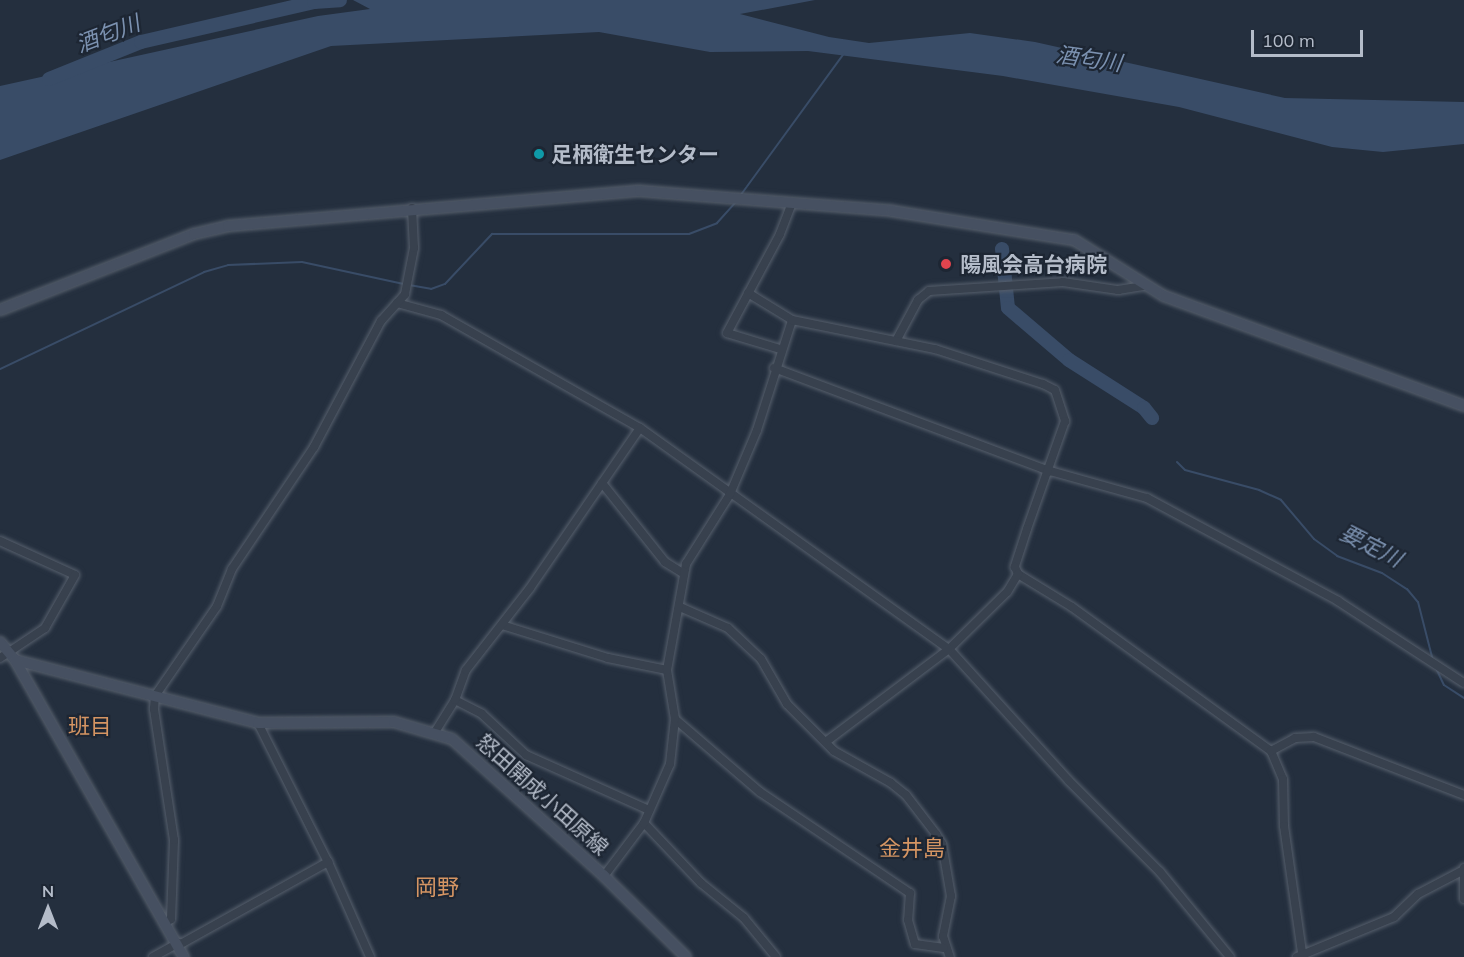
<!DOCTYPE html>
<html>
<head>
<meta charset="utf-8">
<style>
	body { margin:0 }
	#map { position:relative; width:1464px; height:957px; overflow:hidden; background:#242f3e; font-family:Mulish,"Noto Sans JP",sans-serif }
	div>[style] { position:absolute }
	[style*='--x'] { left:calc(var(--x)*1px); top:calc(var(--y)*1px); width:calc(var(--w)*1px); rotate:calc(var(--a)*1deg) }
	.water>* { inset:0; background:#394c67 }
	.stream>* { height:2px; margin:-1px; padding:0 1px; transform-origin:1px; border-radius:1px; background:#394c67 }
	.river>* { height:14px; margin:-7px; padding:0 7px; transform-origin:7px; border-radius:7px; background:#394c67 }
	.roads { filter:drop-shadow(0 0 2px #565f6c) drop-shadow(0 0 2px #565f6c) }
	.street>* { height:8px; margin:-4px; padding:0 4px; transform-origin:4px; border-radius:4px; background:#38414e }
	.secondary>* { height:10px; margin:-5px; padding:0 5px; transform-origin:5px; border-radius:5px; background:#465061 }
	.dots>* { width:16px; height:16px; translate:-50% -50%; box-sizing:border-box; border:3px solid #1d2633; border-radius:50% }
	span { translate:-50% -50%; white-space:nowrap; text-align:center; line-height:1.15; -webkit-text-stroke:4.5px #1d2633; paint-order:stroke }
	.poi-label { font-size:21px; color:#b4bcc9; font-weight:700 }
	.left { translate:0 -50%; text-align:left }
	.street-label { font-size:21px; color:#b4bcc9 }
	.water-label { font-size:22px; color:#7c92b1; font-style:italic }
	.neighbourhood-label { font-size:22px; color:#d59563 }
	.north { position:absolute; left:18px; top:879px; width:60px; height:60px; -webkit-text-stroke:4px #1d2633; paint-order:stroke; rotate:0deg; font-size:16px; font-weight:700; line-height:24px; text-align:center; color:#b4bcc9 }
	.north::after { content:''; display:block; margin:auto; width:21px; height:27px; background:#b4bcc9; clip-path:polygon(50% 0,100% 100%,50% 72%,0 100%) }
	.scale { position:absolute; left:1251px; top:30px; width:112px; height:27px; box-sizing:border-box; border:3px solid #b4bcc9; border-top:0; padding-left:8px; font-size:18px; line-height:21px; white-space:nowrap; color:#b4bcc9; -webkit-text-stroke:4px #1d2633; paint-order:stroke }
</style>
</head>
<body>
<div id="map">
	<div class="water">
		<div style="clip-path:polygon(353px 0,815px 0,740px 14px,829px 37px,869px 43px,970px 33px,1035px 42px,1285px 98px,1464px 102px,1464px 144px,1383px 152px,1332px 147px,1179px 107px,1003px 76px,808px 51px,710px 52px,599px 32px,331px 46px,0 160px,0 86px,318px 16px,370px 9px)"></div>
	</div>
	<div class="stream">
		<div style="--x:740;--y:196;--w:175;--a:-53.9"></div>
		<div style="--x:409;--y:285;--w:22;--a:10"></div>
		<div style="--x:431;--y:289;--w:15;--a:-20"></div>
		<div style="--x:445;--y:284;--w:69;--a:-46.8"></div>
		<div style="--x:492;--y:234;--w:197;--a:0"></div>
		<div style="--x:689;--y:234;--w:30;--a:-21"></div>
		<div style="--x:717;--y:223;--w:27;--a:-48"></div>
		<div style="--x:0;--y:369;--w:226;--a:-25.4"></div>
		<div style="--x:204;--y:272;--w:25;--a:-16"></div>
		<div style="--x:228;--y:265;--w:74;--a:-2.3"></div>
		<div style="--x:302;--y:262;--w:104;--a:12.2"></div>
		<div style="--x:1177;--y:462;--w:11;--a:45"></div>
		<div style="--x:1185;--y:470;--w:77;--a:15.1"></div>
		<div style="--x:1259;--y:490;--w:24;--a:24"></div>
		<div style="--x:1281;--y:500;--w:51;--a:49.8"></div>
		<div style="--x:1314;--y:539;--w:29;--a:36"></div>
		<div style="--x:1337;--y:556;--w:48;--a:20.7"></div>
		<div style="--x:1382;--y:573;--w:30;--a:33"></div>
		<div style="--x:1407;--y:589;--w:17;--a:50"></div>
		<div style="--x:1418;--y:602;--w:61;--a:75.7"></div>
		<div style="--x:1435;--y:666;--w:21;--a:65"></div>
		<div style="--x:1444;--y:685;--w:24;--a:33"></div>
	</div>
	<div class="river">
		<div style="--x:49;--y:79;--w:99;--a:-21.9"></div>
		<div style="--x:141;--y:42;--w:178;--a:-13"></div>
		<div style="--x:314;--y:2;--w:26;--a:-4"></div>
		<div style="--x:1002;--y:249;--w:59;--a:84.2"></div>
		<div style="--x:1008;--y:308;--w:80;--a:40.4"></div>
		<div style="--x:1069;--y:360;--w:89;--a:32.6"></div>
		<div style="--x:1144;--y:408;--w:13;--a:51"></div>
	</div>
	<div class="roads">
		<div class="street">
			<div style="--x:748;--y:293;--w:52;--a:31.5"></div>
			<div style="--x:397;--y:303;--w:46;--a:15.3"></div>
			<div style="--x:441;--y:315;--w:229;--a:29.6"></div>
			<div style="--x:640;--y:428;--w:380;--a:35.6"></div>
			<div style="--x:949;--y:649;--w:178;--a:47.7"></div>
			<div style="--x:1069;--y:781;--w:129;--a:45"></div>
			<div style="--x:1160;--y:872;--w:110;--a:50.5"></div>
			<div style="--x:896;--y:341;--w:47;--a:-61.8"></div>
			<div style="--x:918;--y:300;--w:14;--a:-39"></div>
			<div style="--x:929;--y:291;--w:134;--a:-3.8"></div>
			<div style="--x:1063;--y:282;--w:56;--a:8.3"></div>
			<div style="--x:1118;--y:290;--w:25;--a:-9"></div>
			<div style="--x:780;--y:349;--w:55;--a:-163.2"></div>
			<div style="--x:727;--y:333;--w:112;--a:-61.8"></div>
			<div style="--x:780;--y:234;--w:33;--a:-69"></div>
			<div style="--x:774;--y:368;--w:295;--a:20.5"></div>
			<div style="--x:1050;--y:471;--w:101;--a:15.6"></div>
			<div style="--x:1147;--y:498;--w:217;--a:28.3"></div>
			<div style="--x:1338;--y:601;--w:150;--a:33.1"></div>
			<div style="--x:602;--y:483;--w:101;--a:51.4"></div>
			<div style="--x:665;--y:562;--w:22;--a:32"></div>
			<div style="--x:0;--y:541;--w:82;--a:24.4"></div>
			<div style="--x:75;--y:575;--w:61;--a:119.5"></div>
			<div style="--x:45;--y:628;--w:54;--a:146.3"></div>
			<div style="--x:1018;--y:574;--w:63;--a:31.4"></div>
			<div style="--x:1072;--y:607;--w:246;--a:35.9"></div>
			<div style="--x:1271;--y:751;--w:30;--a:67"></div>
			<div style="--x:1283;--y:779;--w:47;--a:88.8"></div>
			<div style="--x:1284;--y:826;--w:127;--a:81.9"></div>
			<div style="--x:680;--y:607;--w:52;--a:23.6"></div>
			<div style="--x:728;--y:628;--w:45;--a:43.2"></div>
			<div style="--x:761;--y:659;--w:52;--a:60"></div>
			<div style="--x:787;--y:704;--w:66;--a:45"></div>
			<div style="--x:834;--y:751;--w:65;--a:29.3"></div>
			<div style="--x:891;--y:783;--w:19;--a:39"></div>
			<div style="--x:906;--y:795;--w:49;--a:52.4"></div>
			<div style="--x:936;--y:834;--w:12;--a:59"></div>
			<div style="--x:942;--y:844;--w:53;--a:80.2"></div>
			<div style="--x:951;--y:896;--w:41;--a:101.3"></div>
			<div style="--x:943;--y:936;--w:22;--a:72"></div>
			<div style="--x:502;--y:625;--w:111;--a:17.3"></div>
			<div style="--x:608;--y:658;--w:60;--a:11.5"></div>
			<div style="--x:455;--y:700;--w:30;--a:27"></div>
			<div style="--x:482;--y:714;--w:60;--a:43"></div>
			<div style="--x:526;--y:755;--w:135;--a:24.1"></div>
			<div style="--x:675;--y:719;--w:112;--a:40.7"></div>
			<div style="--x:760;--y:792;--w:181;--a:34"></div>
			<div style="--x:910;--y:893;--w:27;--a:94"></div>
			<div style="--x:908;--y:920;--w:25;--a:74"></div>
			<div style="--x:915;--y:944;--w:29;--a:8"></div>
			<div style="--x:258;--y:723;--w:156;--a:63.3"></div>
			<div style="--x:328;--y:862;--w:104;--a:66.1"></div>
			<div style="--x:435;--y:732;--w:38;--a:-58"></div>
			<div style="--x:455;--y:700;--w:32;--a:-70"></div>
			<div style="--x:466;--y:670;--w:104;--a:-52"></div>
			<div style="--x:530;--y:588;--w:194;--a:-55.5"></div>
			<div style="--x:1271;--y:751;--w:27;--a:-28"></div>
			<div style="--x:1295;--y:738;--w:19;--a:-3"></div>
			<div style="--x:1314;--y:737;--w:161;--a:21.1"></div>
			<div style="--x:644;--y:823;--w:83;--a:46.5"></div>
			<div style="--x:701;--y:883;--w:55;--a:39.1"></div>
			<div style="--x:744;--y:918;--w:50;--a:50.6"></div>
			<div style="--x:1464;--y:868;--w:31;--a:90"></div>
			<div style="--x:604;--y:876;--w:66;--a:-53"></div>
			<div style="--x:644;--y:823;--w:64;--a:-66.2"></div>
			<div style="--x:670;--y:764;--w:45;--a:-83.7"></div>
			<div style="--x:675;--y:719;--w:50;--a:-99.3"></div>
			<div style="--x:667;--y:670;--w:108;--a:-79.8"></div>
			<div style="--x:686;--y:564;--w:83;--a:-57.8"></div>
			<div style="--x:730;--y:494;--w:69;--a:-67.1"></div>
			<div style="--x:757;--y:430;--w:115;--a:-72.3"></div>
			<div style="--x:792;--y:320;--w:146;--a:11.5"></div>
			<div style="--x:935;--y:349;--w:114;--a:18"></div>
			<div style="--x:1043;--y:384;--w:13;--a:27"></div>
			<div style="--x:1055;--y:390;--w:33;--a:72"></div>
			<div style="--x:1065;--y:421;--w:114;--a:109.4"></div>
			<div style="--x:1027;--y:529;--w:40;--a:108"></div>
			<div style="--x:1015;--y:567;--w:8;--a:67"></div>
			<div style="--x:1018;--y:574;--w:21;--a:121"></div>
			<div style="--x:1007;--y:592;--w:81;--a:135.5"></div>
			<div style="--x:949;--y:649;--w:153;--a:143"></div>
			<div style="--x:165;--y:923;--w:7;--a:-34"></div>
			<div style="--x:171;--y:919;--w:79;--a:-87.8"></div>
			<div style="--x:174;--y:840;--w:133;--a:-98.7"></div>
			<div style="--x:154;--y:709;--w:13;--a:-86"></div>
			<div style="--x:155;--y:696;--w:109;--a:-55.4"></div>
			<div style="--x:217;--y:606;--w:40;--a:-68"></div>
			<div style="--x:232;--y:569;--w:147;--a:-56.1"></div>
			<div style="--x:314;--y:447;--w:143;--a:-62"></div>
			<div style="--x:381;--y:321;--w:36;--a:-48"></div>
			<div style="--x:405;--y:294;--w:47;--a:-78.9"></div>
			<div style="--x:414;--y:248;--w:40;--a:-92.9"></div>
			<div style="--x:179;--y:945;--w:171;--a:-29.1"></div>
			<div style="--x:153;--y:957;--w:29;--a:-29"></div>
			<div style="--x:1297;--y:957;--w:105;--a:-22.4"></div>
			<div style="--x:1394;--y:917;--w:33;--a:-44"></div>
			<div style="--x:1418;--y:894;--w:52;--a:-27.6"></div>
		</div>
		<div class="secondary">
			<div style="--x:0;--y:310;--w:208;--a:-21.4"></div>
			<div style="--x:194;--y:234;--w:35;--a:-13"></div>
			<div style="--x:228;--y:226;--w:413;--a:-4.9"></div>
			<div style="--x:640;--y:191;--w:253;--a:4.5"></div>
			<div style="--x:892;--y:211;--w:184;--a:9.1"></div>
			<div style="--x:1074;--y:240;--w:106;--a:31.9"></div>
			<div style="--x:1164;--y:296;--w:320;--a:20.1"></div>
			<div style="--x:0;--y:642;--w:23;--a:50"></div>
			<div style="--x:15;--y:660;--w:251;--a:14.5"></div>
			<div style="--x:258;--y:723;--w:136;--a:-0.4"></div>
			<div style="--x:394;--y:722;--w:60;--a:16.3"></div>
			<div style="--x:452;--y:739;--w:205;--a:42"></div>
			<div style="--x:604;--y:876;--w:115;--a:44.6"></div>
			<div style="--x:15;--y:660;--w:342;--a:60.4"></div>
		</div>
	</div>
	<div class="dots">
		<div style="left:539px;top:154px;background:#0f9aa8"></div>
		<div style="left:946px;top:264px;background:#e0444e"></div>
	</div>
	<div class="poi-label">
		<span class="left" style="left:551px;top:154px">足柄衛生センター</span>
		<span class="left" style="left:960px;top:264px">陽風会高台病院</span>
	</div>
	<div class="street-label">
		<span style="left:543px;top:794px;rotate:42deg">怒田開成小田原線</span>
	</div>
	<div class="water-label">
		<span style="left:108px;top:34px;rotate:-21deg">酒匂川</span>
		<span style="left:1089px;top:59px;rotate:8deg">酒匂川</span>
		<span style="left:1371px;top:546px;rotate:27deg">要定川</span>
	</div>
	<div class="neighbourhood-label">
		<span style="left:90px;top:727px">班目</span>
		<span style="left:912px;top:849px">金井島</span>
		<span style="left:437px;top:888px">岡野</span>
	</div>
	<div class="north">N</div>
	<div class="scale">100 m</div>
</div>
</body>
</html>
